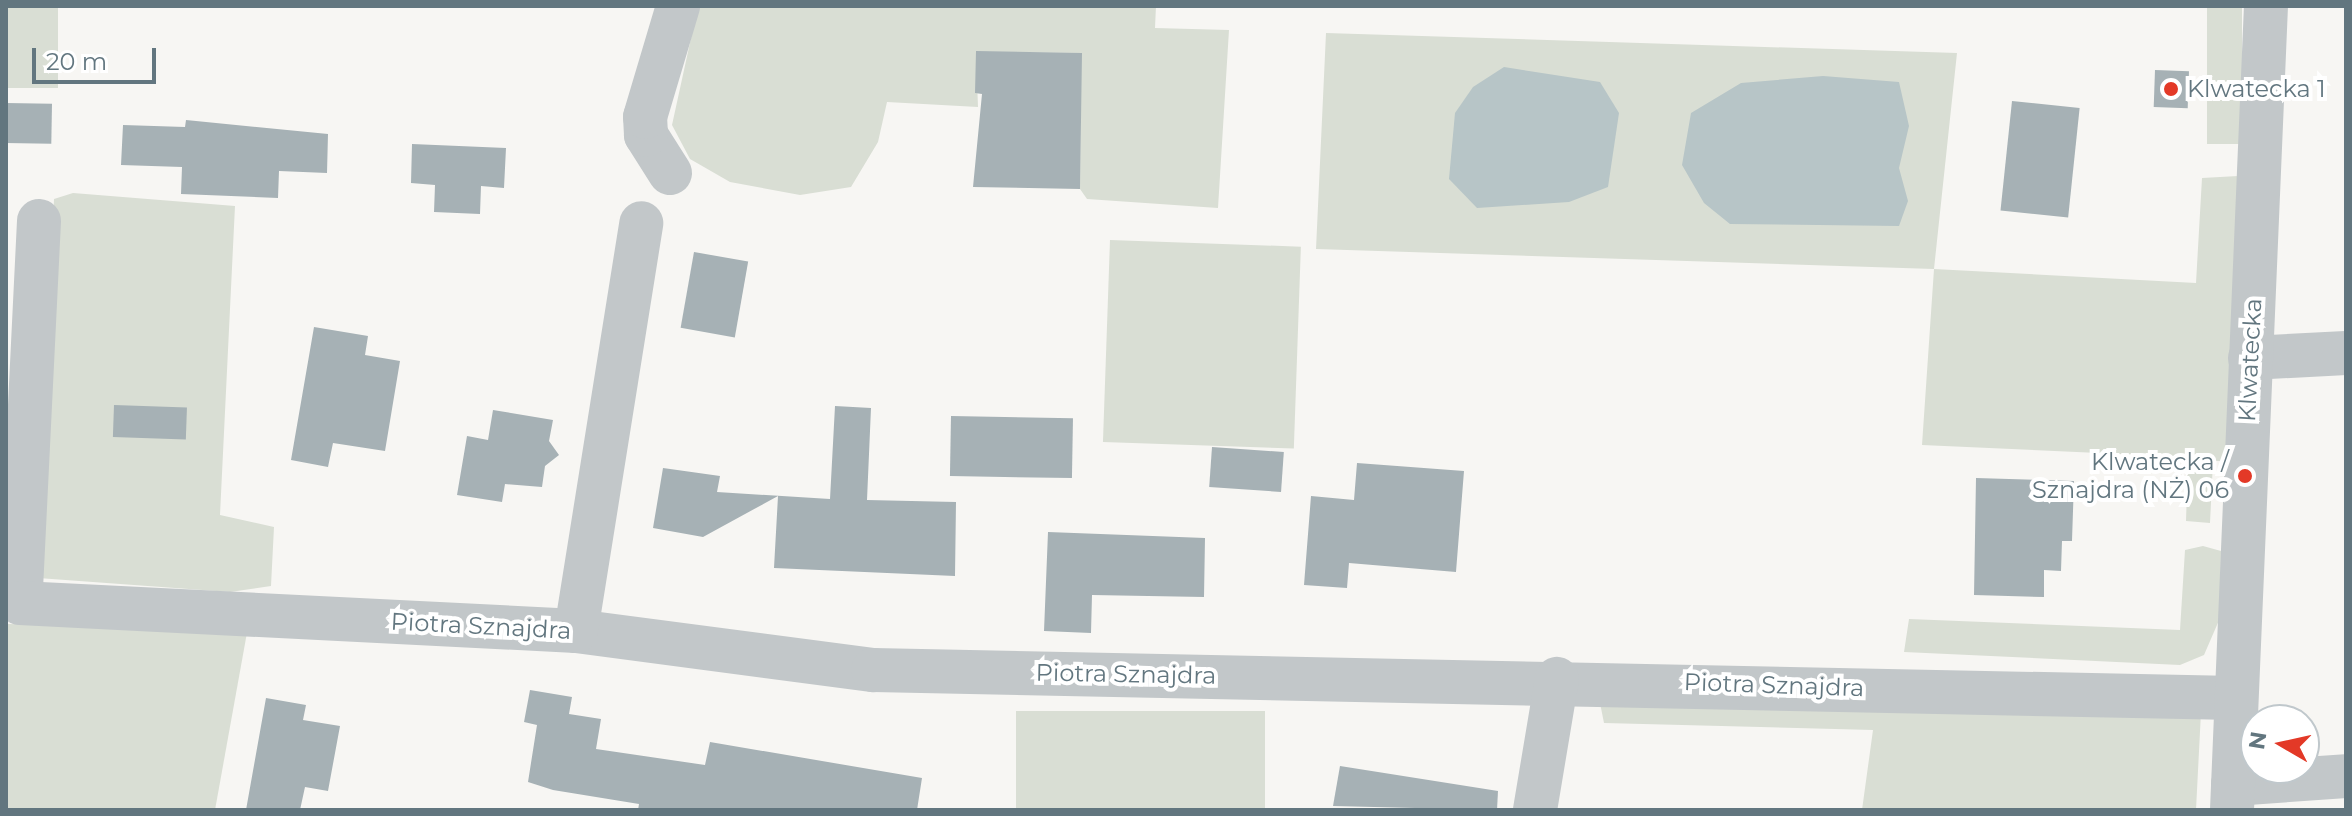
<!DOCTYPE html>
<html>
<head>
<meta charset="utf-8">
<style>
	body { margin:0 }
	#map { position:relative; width:2352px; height:816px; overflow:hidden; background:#f7f6f3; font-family:Montserrat,sans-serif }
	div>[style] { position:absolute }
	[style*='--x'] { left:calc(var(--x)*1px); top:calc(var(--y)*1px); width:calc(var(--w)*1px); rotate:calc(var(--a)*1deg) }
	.green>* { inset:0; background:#d9ded4; transform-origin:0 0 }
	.water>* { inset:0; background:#b7c5c7 }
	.building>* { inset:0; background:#a6b1b5; transform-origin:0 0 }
	.minor>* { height:44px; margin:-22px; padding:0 22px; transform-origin:22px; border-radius:22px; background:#c2c7c9 }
	.dots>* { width:22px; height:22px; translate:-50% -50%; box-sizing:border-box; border:4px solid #fff; border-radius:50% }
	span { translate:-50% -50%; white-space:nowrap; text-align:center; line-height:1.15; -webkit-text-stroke:8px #fff; paint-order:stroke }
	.poi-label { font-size:24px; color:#62767f }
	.left { translate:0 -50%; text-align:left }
	.right { translate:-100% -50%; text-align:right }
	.street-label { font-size:24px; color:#62767f }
	.frame { position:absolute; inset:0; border:8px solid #62767f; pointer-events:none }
	.north { position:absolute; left:2240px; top:704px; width:80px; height:80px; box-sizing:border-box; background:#fff; border:2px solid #c0c8cc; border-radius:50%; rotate:279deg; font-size:22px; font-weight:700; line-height:32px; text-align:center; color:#62767f }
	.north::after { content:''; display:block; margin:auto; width:28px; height:36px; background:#e33927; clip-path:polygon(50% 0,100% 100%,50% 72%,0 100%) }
	.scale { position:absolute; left:32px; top:48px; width:124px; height:36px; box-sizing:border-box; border:4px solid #62767f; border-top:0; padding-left:10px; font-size:24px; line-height:28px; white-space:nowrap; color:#62767f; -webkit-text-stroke:6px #fff; paint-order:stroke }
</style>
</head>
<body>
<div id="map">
	<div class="green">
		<div style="left:6px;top:6px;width:52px;height:82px"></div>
		<div style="clip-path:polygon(698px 6px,1156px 6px,1155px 28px,1229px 30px,1218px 208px,1087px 199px,1080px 189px,1081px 53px,976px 52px,978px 107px,887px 102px,878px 142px,851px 187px,800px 195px,730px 182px,690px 159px,672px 125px)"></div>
		<div style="left:2207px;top:6px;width:35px;height:138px"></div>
		<div style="clip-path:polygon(1326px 33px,1957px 53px,1934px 269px,2196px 283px,2202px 178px,2238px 176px,2230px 461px,2213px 461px,2210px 523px,2186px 521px,2188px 457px,1922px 445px,1934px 269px,1316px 249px)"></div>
		<div style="clip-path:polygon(73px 193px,235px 206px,220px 515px,274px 527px,271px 586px,230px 592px,38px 578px,54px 199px)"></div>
		<div style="left:1110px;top:240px;width:191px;height:202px;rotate:2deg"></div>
		<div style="clip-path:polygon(2203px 546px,2221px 551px,2220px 618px,2204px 655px,2180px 665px,1904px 652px,1909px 619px,2180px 630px,2185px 550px)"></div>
		<div style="clip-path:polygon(6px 624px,248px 627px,215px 810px,6px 810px)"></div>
		<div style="clip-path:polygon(1599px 698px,2201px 712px,2196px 810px,1862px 810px,1873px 730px,1604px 723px)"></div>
		<div style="left:1016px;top:711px;width:249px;height:100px"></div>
	</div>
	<div class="water">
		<div style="clip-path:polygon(1504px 67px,1600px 82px,1619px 113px,1608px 187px,1569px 202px,1477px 208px,1449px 179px,1455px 113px,1473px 87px)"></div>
		<div style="clip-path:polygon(1823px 76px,1899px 82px,1909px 126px,1899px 168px,1908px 201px,1899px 226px,1730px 224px,1704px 203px,1682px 165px,1691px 113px,1741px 83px)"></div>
	</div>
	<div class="building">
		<div style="clip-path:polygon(976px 51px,1082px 53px,1080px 189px,973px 187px,982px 94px,975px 93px)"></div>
		<div style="left:2155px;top:70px;width:34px;height:37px;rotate:2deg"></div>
		<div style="left:2012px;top:101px;width:68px;height:110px;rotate:6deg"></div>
		<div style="left:6px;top:103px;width:46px;height:40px;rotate:1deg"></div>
		<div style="clip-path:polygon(186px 120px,328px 134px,327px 173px,279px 171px,278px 198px,181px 194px,182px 167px,121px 165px,123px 125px,185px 127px)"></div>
		<div style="clip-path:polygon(412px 144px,506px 148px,504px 188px,481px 186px,480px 214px,434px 212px,435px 185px,411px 183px)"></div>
		<div style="left:694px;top:252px;width:55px;height:77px;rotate:10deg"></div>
		<div style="clip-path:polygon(314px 327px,368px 336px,365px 355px,400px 361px,385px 451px,333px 443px,328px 467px,291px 460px)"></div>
		<div style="left:114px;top:405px;width:73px;height:32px;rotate:2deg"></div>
		<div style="clip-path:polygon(835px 406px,871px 408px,867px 500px,956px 502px,955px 576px,774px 568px,778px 496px,703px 537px,653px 528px,663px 468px,720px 476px,717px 492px,830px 499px)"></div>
		<div style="clip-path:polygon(493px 410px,553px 420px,549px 441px,559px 455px,545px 466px,542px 487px,505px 484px,502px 502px,457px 495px,467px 436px,488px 440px)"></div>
		<div style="left:951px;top:416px;width:122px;height:60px;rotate:1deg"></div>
		<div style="left:1212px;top:447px;width:72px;height:40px;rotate:4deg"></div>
		<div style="clip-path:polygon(1357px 463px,1464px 471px,1456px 572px,1349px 563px,1347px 588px,1304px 585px,1311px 496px,1354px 500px)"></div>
		<div style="clip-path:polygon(1976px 478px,2074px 481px,2072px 541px,2062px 541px,2061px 571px,2044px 570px,2044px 597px,1974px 595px)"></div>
		<div style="clip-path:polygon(1048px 532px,1205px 538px,1204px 597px,1092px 595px,1091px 633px,1044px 631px)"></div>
		<div style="clip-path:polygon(530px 690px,572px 697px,569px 714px,601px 719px,596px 749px,705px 765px,710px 742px,922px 778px,917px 810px,638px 810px,639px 804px,553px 790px,528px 782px,537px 725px,524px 722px)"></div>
		<div style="clip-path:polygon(266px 698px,306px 705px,303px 720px,340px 726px,328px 791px,305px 787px,300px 810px,246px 810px)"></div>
		<div style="clip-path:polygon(1340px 766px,1498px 791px,1497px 810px,1333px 806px)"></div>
	</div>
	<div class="minor">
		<div style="--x:670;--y:173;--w:45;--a:-122.3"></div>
		<div style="--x:646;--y:135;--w:18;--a:-93"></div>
		<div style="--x:645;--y:117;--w:116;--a:-73.4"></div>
		<div style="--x:39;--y:221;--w:382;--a:92.8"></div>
		<div style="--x:20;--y:603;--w:557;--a:2.88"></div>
		<div style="--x:576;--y:631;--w:300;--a:7.5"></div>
		<div style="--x:873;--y:670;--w:1362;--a:1.18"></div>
		<div style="--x:2250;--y:358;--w:96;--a:-3"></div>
		<div style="--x:576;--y:631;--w:413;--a:-80.9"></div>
		<div style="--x:2233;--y:784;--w:113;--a:-4"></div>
		<div style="--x:1535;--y:810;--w:133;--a:-80.5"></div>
		<div style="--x:2232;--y:810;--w:805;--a:-87.58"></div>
	</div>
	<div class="dots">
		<div style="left:2171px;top:89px;background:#e33927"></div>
		<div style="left:2245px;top:476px;background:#e33927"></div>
	</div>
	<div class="poi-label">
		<span class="left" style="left:2187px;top:89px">Klwatecka 1</span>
		<span class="right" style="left:2229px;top:476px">Klwatecka /<br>Sznajdra (NŻ) 06</span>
	</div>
	<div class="street-label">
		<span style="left:2250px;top:360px;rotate:-87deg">Klwatecka</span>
		<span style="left:481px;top:626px;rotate:3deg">Piotra Sznajdra</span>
		<span style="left:1126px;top:674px;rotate:1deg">Piotra Sznajdra</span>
		<span style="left:1774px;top:685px;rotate:2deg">Piotra Sznajdra</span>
	</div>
	<div class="frame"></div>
	<div class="north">N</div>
	<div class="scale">20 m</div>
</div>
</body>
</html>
